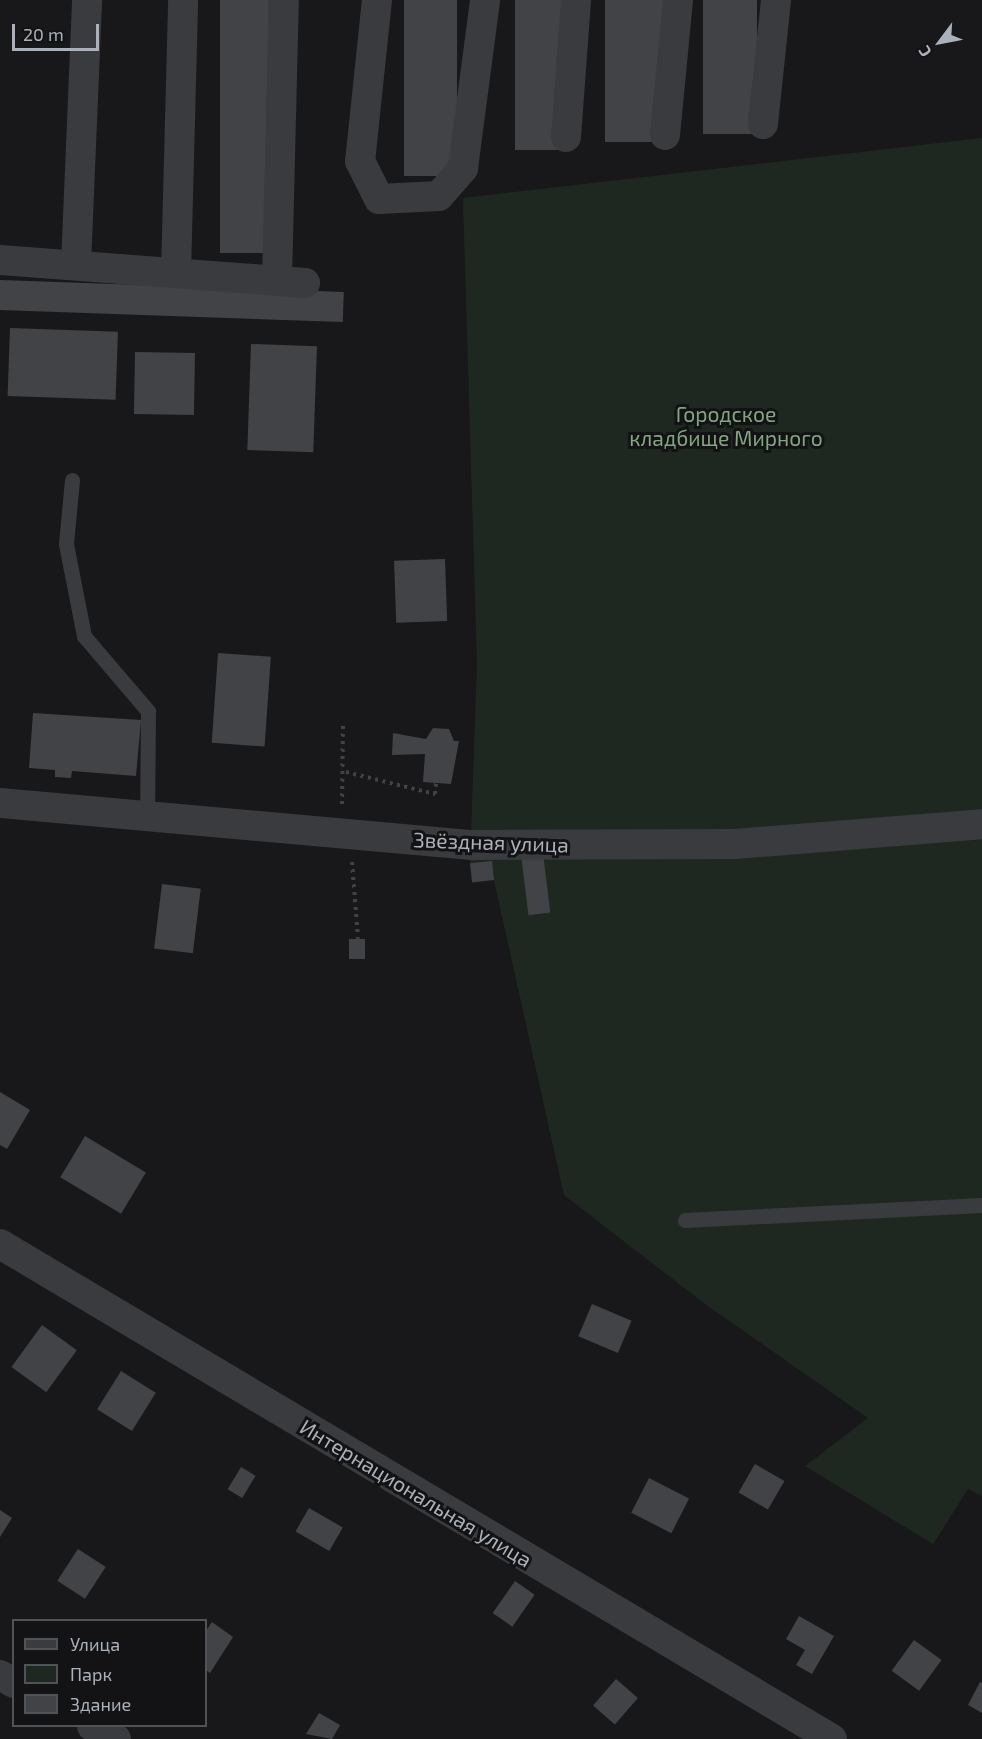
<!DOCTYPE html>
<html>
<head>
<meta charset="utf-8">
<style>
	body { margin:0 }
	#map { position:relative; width:982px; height:1739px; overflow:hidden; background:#18181a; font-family:"Exo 2",sans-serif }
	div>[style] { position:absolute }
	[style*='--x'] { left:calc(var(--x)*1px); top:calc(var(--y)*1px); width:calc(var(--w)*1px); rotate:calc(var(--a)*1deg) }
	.green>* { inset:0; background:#1f2820 }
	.building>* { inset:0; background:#424347; transform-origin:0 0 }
	.path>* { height:4px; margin-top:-2px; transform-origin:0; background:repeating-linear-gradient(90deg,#3f4246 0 3px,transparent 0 7.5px) }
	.service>* { height:15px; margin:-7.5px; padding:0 7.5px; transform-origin:7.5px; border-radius:7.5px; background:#393b3f }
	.minor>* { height:30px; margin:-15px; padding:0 15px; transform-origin:15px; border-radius:15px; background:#393b3f }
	span { translate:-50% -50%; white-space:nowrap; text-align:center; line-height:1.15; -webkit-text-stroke:6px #131315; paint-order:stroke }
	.park-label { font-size:21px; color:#83a580 }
	.street-label { font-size:21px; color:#aab1ba }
	.legend { position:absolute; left:12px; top:1619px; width:195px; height:108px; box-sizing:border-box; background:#131315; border:2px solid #4f5257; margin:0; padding:8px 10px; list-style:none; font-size:18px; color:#aab1ba }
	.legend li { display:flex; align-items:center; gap:12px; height:30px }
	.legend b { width:30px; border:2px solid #4f5257 }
	.north { position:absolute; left:910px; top:12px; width:60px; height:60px; -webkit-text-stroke:4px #131315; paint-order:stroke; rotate:238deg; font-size:16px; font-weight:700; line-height:24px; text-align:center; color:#aab1ba }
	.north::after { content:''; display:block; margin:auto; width:21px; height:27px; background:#aab1ba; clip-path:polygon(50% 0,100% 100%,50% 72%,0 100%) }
	.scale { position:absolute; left:12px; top:24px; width:87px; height:27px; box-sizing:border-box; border:3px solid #aab1ba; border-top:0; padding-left:8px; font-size:18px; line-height:21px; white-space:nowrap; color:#aab1ba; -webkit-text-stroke:4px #131315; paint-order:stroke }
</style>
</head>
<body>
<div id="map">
	<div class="green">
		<div style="clip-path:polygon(982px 138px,982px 1496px,968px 1489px,933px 1544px,805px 1466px,868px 1418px,705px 1304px,564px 1195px,494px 880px,472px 883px,470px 864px,477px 664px,463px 198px)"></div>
	</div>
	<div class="building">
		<div style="left:220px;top:0;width:51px;height:253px"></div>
		<div style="left:404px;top:0;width:53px;height:176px"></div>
		<div style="left:515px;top:0;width:51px;height:150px"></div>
		<div style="left:605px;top:0;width:61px;height:142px"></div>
		<div style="left:703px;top:0;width:54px;height:134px"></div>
		<div style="left:0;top:280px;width:344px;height:30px;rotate:2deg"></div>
		<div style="left:10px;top:328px;width:108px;height:68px;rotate:2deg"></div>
		<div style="left:251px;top:344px;width:66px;height:106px;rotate:2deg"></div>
		<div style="left:195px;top:353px;width:62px;height:60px;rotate:91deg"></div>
		<div style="left:445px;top:559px;width:62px;height:51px;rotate:88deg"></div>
		<div style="left:218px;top:653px;width:53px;height:90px;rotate:4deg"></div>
		<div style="clip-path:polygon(33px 713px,141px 720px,136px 776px,72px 771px,71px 778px,55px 777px,55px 770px,29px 768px)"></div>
		<div style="clip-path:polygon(433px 728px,449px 729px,454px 741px,459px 741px,451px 784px,423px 782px,425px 754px,392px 755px,393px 733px,426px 739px)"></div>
		<div style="left:543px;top:853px;width:60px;height:22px;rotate:83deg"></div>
		<div style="left:492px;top:861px;width:19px;height:22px;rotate:84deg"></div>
		<div style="left:162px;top:884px;width:39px;height:65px;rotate:7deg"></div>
		<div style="left:349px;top:939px;width:16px;height:20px"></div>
		<div style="clip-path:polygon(0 1092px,30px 1110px,7px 1149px,0 1145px)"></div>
		<div style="left:85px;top:1136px;width:71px;height:48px;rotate:31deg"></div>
		<div style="left:592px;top:1304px;width:43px;height:35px;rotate:23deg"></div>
		<div style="left:42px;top:1325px;width:43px;height:52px;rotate:36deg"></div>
		<div style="left:121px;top:1371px;width:41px;height:45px;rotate:32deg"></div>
		<div style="left:755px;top:1464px;width:34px;height:33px;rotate:30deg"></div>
		<div style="left:241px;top:1467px;width:17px;height:26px;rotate:31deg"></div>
		<div style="left:649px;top:1478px;width:45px;height:39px;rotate:27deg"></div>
		<div style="left:309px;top:1508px;width:39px;height:27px;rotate:30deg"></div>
		<div style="clip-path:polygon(0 1510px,12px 1518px,0 1537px)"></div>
		<div style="left:78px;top:1549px;width:33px;height:38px;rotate:33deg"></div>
		<div style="left:515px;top:1581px;width:24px;height:39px;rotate:35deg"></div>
		<div style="clip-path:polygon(799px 1616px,834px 1636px,812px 1674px,796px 1665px,805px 1650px,786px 1639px)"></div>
		<div style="clip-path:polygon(212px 1622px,233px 1637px,210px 1673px,206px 1670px,206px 1631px)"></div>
		<div style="left:914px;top:1640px;width:34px;height:38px;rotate:36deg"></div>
		<div style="left:616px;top:1679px;width:29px;height:35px;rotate:41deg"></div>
		<div style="clip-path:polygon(980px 1682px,982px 1683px,982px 1713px,968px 1705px)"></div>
		<div style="clip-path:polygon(319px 1713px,340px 1725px,332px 1739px,306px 1734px)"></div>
	</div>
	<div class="path">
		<div style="--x:346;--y:772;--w:92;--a:13.9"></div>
		<div style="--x:435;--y:794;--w:11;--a:-85"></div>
		<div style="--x:342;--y:804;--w:79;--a:-89.3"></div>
		<div style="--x:352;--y:862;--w:77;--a:85.5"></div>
	</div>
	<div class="service">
		<div style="--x:72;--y:480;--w:64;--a:95.4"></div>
		<div style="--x:66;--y:544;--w:94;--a:78.9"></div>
		<div style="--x:84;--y:636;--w:99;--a:49.5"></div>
		<div style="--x:148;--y:711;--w:105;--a:90.5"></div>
		<div style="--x:685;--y:1220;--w:297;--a:-2.9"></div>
	</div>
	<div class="minor">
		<div style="--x:377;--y:0;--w:162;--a:96"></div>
		<div style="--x:360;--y:161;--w:42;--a:63.4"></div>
		<div style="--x:379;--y:199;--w:60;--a:-2.9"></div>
		<div style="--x:439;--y:196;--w:37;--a:-49"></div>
		<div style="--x:463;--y:168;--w:169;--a:-82.5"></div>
		<div style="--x:763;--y:124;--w:125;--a:-84"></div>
		<div style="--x:665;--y:135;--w:136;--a:-84.5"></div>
		<div style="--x:566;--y:137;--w:137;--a:-85.8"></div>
		<div style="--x:0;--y:260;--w:306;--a:4.3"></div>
		<div style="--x:76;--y:265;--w:265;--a:-87.6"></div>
		<div style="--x:176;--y:273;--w:273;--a:-88.5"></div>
		<div style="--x:277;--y:280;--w:280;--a:-88.6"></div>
		<div style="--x:0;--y:803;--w:474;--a:5.1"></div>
		<div style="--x:472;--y:845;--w:263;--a:-0.2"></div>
		<div style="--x:735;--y:844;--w:248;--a:-4.6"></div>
		<div style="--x:0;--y:1244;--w:968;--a:30.75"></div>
		<div style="--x:0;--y:1675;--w:16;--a:30"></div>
		<div style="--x:92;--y:1726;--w:27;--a:28"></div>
	</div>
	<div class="park-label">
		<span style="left:726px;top:426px">Городское<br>кладбище Мирного</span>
	</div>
	<div class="street-label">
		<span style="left:491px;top:842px;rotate:2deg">Звёздная улица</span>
		<span style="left:416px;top:1493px;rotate:31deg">Интернациональная улица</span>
	</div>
	<ul class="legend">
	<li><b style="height:8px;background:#393b3f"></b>Улица</li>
	<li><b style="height:16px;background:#1f2820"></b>Парк</li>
	<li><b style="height:16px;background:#424347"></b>Здание</li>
	</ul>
	<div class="north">С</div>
	<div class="scale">20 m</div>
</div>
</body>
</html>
